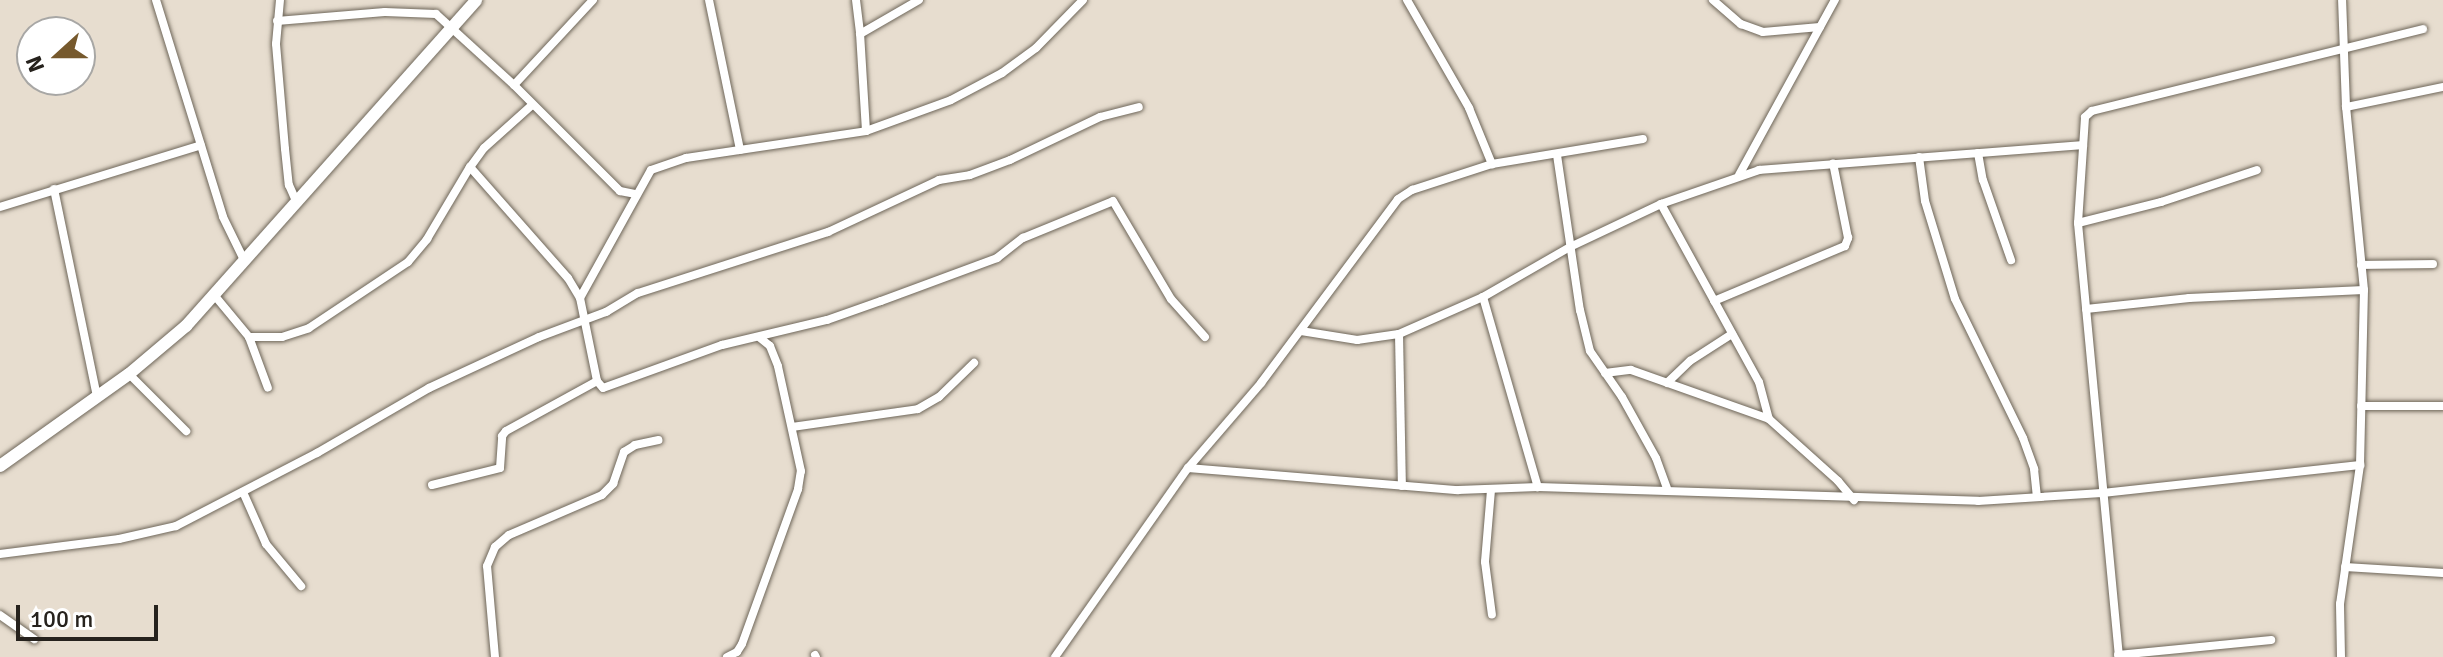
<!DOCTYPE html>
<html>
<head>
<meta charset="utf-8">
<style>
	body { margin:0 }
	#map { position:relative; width:2443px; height:657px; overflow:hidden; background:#e7ddcf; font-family:Signika,sans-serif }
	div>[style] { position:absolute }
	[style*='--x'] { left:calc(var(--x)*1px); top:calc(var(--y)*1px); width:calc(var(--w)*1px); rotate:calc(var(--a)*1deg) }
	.roads { filter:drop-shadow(0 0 2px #6e6659) drop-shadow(0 0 2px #6e6659) }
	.street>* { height:8px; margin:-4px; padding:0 4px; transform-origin:4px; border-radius:4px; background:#fff }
	.secondary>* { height:12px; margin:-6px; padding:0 6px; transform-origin:6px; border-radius:6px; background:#fff }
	span { translate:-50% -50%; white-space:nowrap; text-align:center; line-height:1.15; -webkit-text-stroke:8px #fff; paint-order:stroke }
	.north { position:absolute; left:16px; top:16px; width:80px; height:80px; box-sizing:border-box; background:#fff; border:2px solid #a8a7a5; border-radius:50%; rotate:249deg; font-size:22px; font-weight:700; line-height:32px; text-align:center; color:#26221d }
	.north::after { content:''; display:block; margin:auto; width:28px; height:36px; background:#76592d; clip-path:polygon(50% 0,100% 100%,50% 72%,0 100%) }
	.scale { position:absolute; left:16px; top:605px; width:142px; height:36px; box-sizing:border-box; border:4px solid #26221d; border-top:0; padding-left:10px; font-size:24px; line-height:28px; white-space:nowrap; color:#26221d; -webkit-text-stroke:6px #fff; paint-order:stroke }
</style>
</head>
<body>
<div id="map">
	<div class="roads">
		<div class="street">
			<div style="--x:156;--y:0;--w:227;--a:72.8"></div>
			<div style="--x:223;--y:217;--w:50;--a:63.9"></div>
			<div style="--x:280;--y:0;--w:44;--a:95.2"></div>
			<div style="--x:276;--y:44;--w:105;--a:85.1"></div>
			<div style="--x:285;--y:149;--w:36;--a:84"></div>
			<div style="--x:289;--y:185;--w:20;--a:66"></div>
			<div style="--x:709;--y:0;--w:153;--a:78.3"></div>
			<div style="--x:856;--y:0;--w:34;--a:83"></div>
			<div style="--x:1407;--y:0;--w:125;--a:60.1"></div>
			<div style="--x:1469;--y:108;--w:61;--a:67.7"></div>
			<div style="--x:1713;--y:0;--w:37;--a:41"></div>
			<div style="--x:1741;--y:24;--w:23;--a:20"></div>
			<div style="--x:1763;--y:32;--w:57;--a:-5"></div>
			<div style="--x:277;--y:21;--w:108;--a:-4.8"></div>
			<div style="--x:385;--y:12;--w:51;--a:2.2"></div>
			<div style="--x:436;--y:14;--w:105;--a:42.3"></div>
			<div style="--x:514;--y:85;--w:150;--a:45"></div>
			<div style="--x:620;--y:191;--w:15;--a:11"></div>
			<div style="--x:514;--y:85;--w:116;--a:-47.1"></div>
			<div style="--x:532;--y:105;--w:64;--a:138.1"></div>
			<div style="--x:484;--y:148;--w:24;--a:126"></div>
			<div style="--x:470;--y:167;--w:148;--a:48.6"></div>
			<div style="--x:568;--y:278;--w:23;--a:59"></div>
			<div style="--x:580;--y:298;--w:85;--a:78.4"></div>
			<div style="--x:597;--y:381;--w:9;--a:49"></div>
			<div style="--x:603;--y:388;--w:127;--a:-19.9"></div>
			<div style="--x:722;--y:345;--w:108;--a:-13.4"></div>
			<div style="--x:827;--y:320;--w:57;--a:-19.4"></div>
			<div style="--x:881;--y:301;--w:124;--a:-20.3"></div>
			<div style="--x:997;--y:258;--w:33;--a:-38"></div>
			<div style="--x:1023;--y:238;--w:97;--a:-22.3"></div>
			<div style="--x:1113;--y:201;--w:114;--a:59.4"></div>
			<div style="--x:1171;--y:299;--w:51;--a:48.2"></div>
			<div style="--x:2346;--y:107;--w:99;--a:-11.7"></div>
			<div style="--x:866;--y:131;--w:97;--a:-93.5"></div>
			<div style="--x:860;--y:34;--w:68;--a:-30"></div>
			<div style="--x:1978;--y:153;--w:27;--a:80"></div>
			<div style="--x:1983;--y:180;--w:85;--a:70.7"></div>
			<div style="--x:1557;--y:155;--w:157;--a:81.6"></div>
			<div style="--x:1580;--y:310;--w:42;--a:76.3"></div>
			<div style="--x:1590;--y:351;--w:56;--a:55.2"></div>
			<div style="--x:1622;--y:397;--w:70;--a:60.9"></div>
			<div style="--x:1656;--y:458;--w:35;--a:70"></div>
			<div style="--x:1919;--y:157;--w:44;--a:82.2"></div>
			<div style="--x:1925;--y:201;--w:102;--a:73"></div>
			<div style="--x:1955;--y:299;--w:155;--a:63.9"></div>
			<div style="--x:2023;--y:438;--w:33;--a:70"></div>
			<div style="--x:2034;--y:469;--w:28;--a:84"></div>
			<div style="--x:1739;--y:175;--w:200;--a:-61.3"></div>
			<div style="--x:54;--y:189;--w:212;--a:78.3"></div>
			<div style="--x:1661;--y:204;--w:203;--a:61.2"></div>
			<div style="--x:1759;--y:382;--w:38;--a:75"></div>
			<div style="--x:0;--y:207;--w:210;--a:-17.1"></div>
			<div style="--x:2078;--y:223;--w:86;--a:-14.2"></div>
			<div style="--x:2161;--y:202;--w:101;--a:-18.4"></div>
			<div style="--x:2361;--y:265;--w:72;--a:-0.8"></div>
			<div style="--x:215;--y:296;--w:53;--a:50.3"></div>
			<div style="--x:249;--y:337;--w:33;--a:0"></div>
			<div style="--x:282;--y:337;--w:28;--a:-18"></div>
			<div style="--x:309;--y:328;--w:119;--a:-33.7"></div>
			<div style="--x:408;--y:262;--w:30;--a:-50"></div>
			<div style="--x:427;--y:239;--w:84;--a:-59.2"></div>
			<div style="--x:1483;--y:297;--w:198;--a:73.9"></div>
			<div style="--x:580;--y:298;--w:146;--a:-61"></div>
			<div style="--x:651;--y:170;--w:37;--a:-19"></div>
			<div style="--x:686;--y:158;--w:182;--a:-8.5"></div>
			<div style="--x:866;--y:131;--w:90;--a:-20"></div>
			<div style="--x:951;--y:100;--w:58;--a:-27.9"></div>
			<div style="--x:1002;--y:73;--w:42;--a:-36.3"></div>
			<div style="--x:1036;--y:48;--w:67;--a:-45.6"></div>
			<div style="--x:1714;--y:301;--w:142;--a:-22.8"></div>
			<div style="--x:1845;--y:246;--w:9;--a:-69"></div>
			<div style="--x:1848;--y:238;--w:76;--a:-101.3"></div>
			<div style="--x:2086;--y:309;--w:104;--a:-6.1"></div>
			<div style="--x:2189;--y:298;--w:175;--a:-2.6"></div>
			<div style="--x:1301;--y:331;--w:57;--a:9.1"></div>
			<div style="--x:1357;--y:340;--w:42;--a:-8.1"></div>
			<div style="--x:1399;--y:334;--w:92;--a:-23.8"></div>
			<div style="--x:1483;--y:297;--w:100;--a:-29.9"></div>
			<div style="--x:1570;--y:247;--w:101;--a:-25.3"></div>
			<div style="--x:1661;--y:204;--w:104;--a:-19.1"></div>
			<div style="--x:1759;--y:170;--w:325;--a:-4.4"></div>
			<div style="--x:1399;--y:334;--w:152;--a:88.9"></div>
			<div style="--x:249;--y:337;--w:54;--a:69.6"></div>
			<div style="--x:1605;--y:373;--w:26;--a:-7"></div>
			<div style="--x:1631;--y:370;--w:146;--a:19.5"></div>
			<div style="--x:1769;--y:419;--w:93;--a:41.9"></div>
			<div style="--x:1838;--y:481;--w:25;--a:50"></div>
			<div style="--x:129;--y:374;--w:81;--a:45"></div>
			<div style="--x:1667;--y:383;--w:32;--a:-44"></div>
			<div style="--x:1690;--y:361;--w:50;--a:-32.7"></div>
			<div style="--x:2361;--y:406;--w:82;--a:0"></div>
			<div style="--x:792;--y:427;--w:127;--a:-8.1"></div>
			<div style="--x:918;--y:409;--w:24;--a:-30"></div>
			<div style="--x:939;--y:397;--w:49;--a:-44.2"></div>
			<div style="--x:1188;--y:468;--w:271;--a:4.7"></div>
			<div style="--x:1458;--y:490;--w:80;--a:-2.1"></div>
			<div style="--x:1538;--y:487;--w:440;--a:1.8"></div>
			<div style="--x:1978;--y:501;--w:124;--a:-3.7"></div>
			<div style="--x:2102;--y:493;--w:260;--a:-6.2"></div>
			<div style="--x:432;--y:485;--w:70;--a:-14"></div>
			<div style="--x:500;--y:468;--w:32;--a:-86"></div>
			<div style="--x:502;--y:436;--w:6;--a:-51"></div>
			<div style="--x:506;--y:431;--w:104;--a:-28.8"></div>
			<div style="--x:1491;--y:490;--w:72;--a:94.8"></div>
			<div style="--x:1485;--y:562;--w:53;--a:82.5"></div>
			<div style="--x:243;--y:492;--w:57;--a:66.1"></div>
			<div style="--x:266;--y:544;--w:55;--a:50.2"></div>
			<div style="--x:0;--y:554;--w:120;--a:-7.2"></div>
			<div style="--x:119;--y:539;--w:58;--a:-12.8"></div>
			<div style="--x:176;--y:526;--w:159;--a:-27.4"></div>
			<div style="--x:317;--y:453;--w:129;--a:-30.1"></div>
			<div style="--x:429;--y:388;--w:121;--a:-24.9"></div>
			<div style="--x:539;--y:337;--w:72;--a:-20.5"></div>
			<div style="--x:606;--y:312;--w:37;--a:-31"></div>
			<div style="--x:638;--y:293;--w:200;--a:-17.8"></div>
			<div style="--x:828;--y:232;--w:123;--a:-25.1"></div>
			<div style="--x:939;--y:180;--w:31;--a:-9"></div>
			<div style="--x:970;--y:175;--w:43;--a:-20.6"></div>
			<div style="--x:1010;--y:160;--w:100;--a:-25.5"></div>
			<div style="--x:1100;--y:117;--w:40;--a:-14.4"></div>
			<div style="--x:2345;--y:567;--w:98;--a:3.5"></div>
			<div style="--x:0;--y:615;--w:42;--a:35.2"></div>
			<div style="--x:815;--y:655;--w:2;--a:63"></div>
			<div style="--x:2118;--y:655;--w:154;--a:-5.6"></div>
			<div style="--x:495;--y:657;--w:91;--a:-95"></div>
			<div style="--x:487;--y:566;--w:21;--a:-67"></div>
			<div style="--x:495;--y:547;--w:18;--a:-41"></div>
			<div style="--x:509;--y:535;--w:101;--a:-23.3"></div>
			<div style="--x:602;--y:495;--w:16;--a:-45"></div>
			<div style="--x:613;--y:484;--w:34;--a:-71"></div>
			<div style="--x:624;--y:452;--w:13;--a:-32"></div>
			<div style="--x:635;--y:445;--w:24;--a:-12"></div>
			<div style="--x:727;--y:657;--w:11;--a:-27"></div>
			<div style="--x:737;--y:652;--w:9;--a:-58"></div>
			<div style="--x:742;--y:644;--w:165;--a:-70.1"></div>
			<div style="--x:798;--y:489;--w:18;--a:-81"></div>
			<div style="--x:801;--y:471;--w:107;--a:-102.4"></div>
			<div style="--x:778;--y:366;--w:22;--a:-112"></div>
			<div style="--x:770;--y:346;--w:14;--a:-141"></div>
			<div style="--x:1055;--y:657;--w:231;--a:-54.9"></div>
			<div style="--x:1188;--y:468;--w:112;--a:-49.3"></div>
			<div style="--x:1261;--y:383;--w:229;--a:-53.3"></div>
			<div style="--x:1398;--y:199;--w:17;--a:-33"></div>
			<div style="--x:1412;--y:190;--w:84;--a:-18"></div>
			<div style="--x:1492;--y:164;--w:153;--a:-9.4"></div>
			<div style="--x:2119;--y:657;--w:436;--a:-95.4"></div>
			<div style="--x:2078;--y:223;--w:106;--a:-86.2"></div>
			<div style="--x:2085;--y:117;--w:9;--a:-41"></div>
			<div style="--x:2092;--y:111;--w:341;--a:-13.9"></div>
			<div style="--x:2341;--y:657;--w:53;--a:-91.1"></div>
			<div style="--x:2340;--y:604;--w:140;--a:-81.8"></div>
			<div style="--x:2360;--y:465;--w:175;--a:-88.7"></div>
			<div style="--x:2364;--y:290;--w:184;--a:-95.6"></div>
			<div style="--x:2346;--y:107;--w:107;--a:-92.1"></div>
		</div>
		<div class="secondary">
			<div style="--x:0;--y:466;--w:158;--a:-35.5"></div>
			<div style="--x:129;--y:374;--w:75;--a:-40.1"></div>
			<div style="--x:186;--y:326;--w:436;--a:-48.3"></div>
		</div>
	</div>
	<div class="north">N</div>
	<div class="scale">100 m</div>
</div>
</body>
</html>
